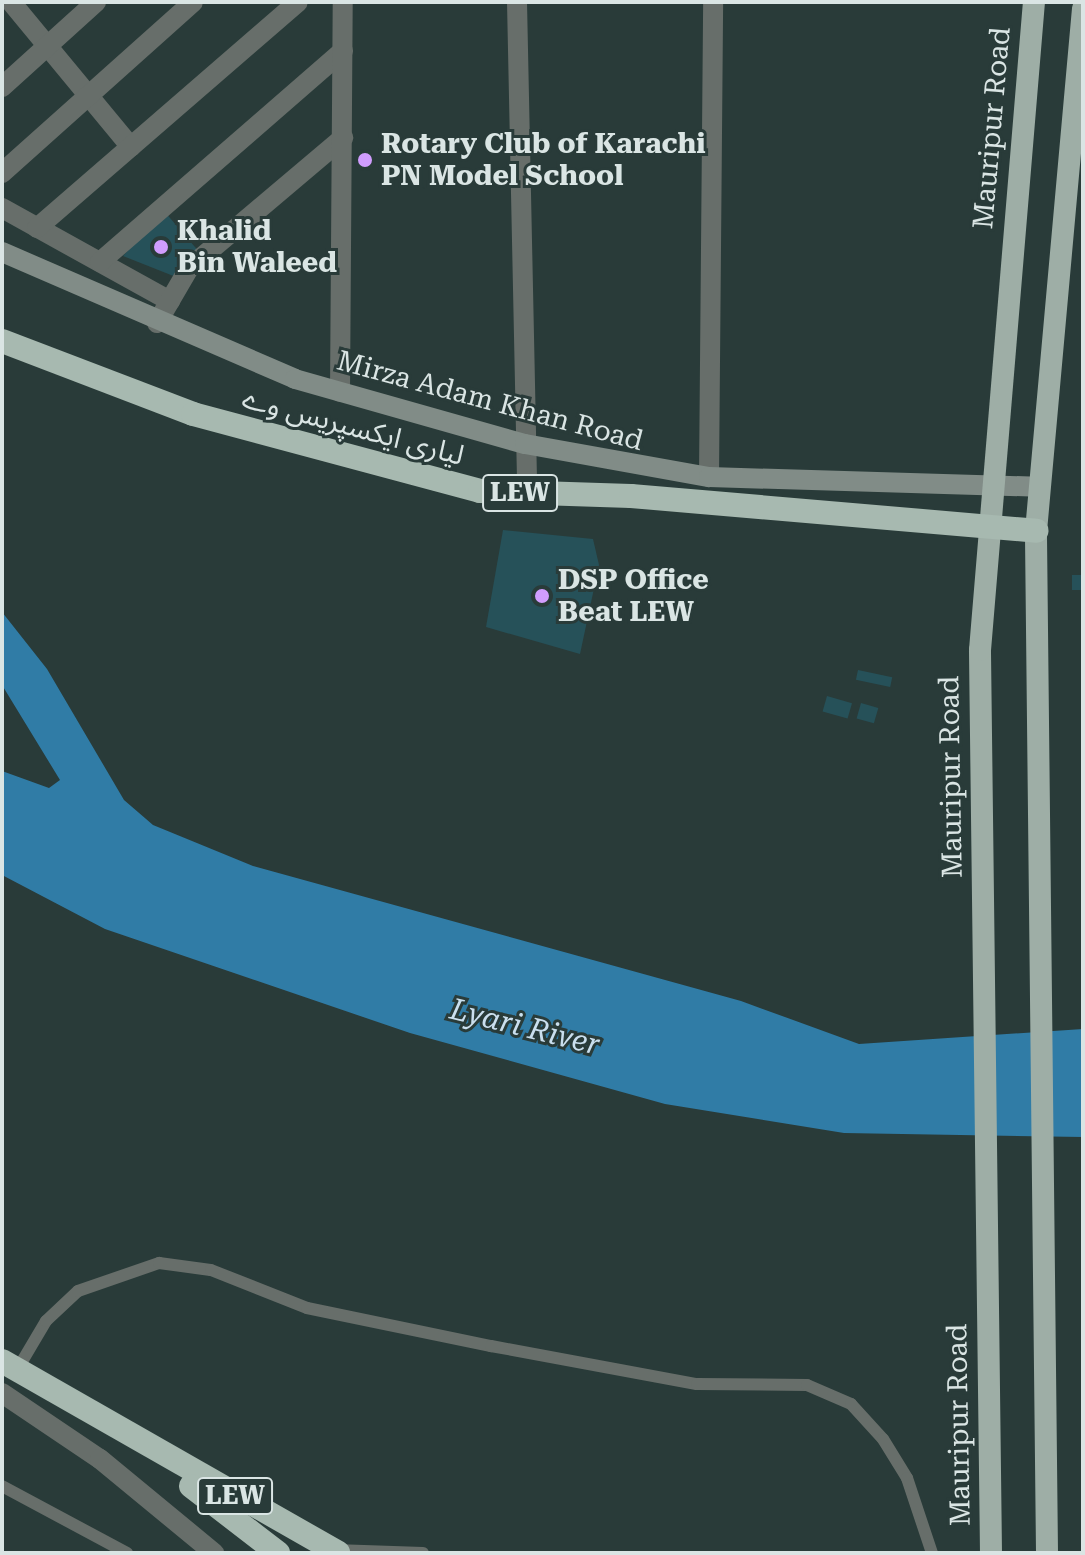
<!DOCTYPE html>
<html>
<head>
<meta charset="utf-8">
<style>
	body { margin:0 }
	#map { position:relative; width:1085px; height:1555px; overflow:hidden; background:#293b39; font-family:"Roboto Serif","Noto Sans Arabic",serif }
	div>[style] { position:absolute }
	[style*='--x'] { left:calc(var(--x)*1px); top:calc(var(--y)*1px); width:calc(var(--w)*1px); rotate:calc(var(--a)*1deg) }
	.water>* { inset:0; background:#307ca6 }
	.building>* { inset:0; background:#265159; transform-origin:0 0 }
	.service>* { height:12px; margin:-6px; padding:0 6px; transform-origin:6px; border-radius:6px; background:#676e6a }
	.minor>* { height:20px; margin:-10px; padding:0 10px; transform-origin:10px; border-radius:10px; background:#676e6a }
	.tertiary>* { height:20px; margin:-10px; padding:0 10px; transform-origin:10px; border-radius:10px; background:#676e6a }
	.secondary>* { height:20px; margin:-10px; padding:0 10px; transform-origin:10px; border-radius:10px; background:#818c87 }
	.trunk>* { height:22px; margin:-11px; padding:0 11px; transform-origin:11px; border-radius:11px; background:#9eaea6 }
	.motorway>* { height:24px; margin:-12px; padding:0 12px; transform-origin:12px; border-radius:12px; background:#a7b9b0 }
	.dots>* { width:22px; height:22px; translate:-50% -50%; box-sizing:border-box; border:4px solid #293b39; border-radius:50% }
	span { translate:-50% -50%; white-space:nowrap; text-align:center; line-height:1.15; -webkit-text-stroke:6px #293b39; paint-order:stroke }
	.shield-label span { padding:2px 6px; background:#293b39; border:2px solid; border-radius:6px; -webkit-text-stroke-width:0 }
	.shield-label { font-size:26px; color:#dae5e4; font-weight:700 }
	.street-label { font-size:28px; color:#dae5e4 }
	.poi-label { font-size:28px; color:#dae5e4; font-weight:700 }
	.left { translate:0 -50%; text-align:left }
	.water-label { font-size:30px; color:#cadfee; font-style:italic }
	.frame { position:absolute; inset:0; border:4px solid #dae5e4; pointer-events:none }
</style>
</head>
<body>
<div id="map">
	<div class="water">
		<div style="clip-path:polygon(2px 612px,47px 669px,124px 800px,153px 825px,253px 866px,741px 1001px,859px 1044px,1083px 1029px,1083px 1137px,844px 1133px,665px 1104px,410px 1033px,105px 929px,2px 875px,2px 771px,49px 788px,60px 780px,2px 685px)"></div>
	</div>
	<div class="building">
		<div style="clip-path:polygon(164px 211px,201px 254px,176px 277px,123px 256px)"></div>
		<div style="clip-path:polygon(503px 530px,593px 539px,599px 565px,580px 654px,486px 627px)"></div>
		<div style="left:1072px;top:575px;width:11px;height:15px"></div>
		<div style="left:858px;top:670px;width:35px;height:10px;rotate:12deg"></div>
		<div style="left:827px;top:696px;width:26px;height:16px;rotate:16deg"></div>
		<div style="left:861px;top:703px;width:18px;height:16px;rotate:16deg"></div>
	</div>
	<div class="service">
		<div style="--x:17;--y:1370;--w:57;--a:-59.4"></div>
		<div style="--x:46;--y:1321;--w:44;--a:-43.2"></div>
		<div style="--x:78;--y:1291;--w:86;--a:-19.1"></div>
		<div style="--x:159;--y:1263;--w:52;--a:7.7"></div>
		<div style="--x:211;--y:1270;--w:103;--a:21.6"></div>
		<div style="--x:307;--y:1308;--w:188;--a:11.7"></div>
		<div style="--x:491;--y:1346;--w:209;--a:10.5"></div>
		<div style="--x:697;--y:1384;--w:110;--a:0.5"></div>
		<div style="--x:807;--y:1385;--w:48;--a:23.4"></div>
		<div style="--x:851;--y:1404;--w:47;--a:47.6"></div>
		<div style="--x:883;--y:1439;--w:46;--a:58.4"></div>
		<div style="--x:907;--y:1478;--w:79;--a:71.6"></div>
		<div style="--x:2;--y:1486;--w:142;--a:28.2"></div>
		<div style="--x:334;--y:1550;--w:89;--a:1.9"></div>
	</div>
	<div class="minor">
		<div style="--x:11;--y:2;--w:188;--a:50.4"></div>
		<div style="--x:517;--y:2;--w:491;--a:88.8"></div>
		<div style="--x:2;--y:87;--w:127;--a:-42.1"></div>
		<div style="--x:2;--y:173;--w:256;--a:-41.8"></div>
		<div style="--x:2;--y:208;--w:192;--a:29"></div>
		<div style="--x:37;--y:228;--w:345;--a:-40.9"></div>
		<div style="--x:100;--y:262;--w:322;--a:-41"></div>
		<div style="--x:157;--y:323;--w:64;--a:-59.8"></div>
		<div style="--x:189;--y:268;--w:202;--a:-40.2"></div>
		<div style="--x:340;--y:392;--w:390;--a:-89.6"></div>
		<div style="--x:709;--y:477;--w:475;--a:-89.5"></div>
	</div>
	<div class="tertiary">
		<div style="--x:2;--y:1393;--w:118;--a:34"></div>
		<div style="--x:100;--y:1459;--w:148;--a:39.5"></div>
	</div>
	<div class="secondary">
		<div style="--x:2;--y:252;--w:319;--a:23.4"></div>
		<div style="--x:295;--y:379;--w:239;--a:15.8"></div>
		<div style="--x:525;--y:444;--w:187;--a:10.2"></div>
		<div style="--x:709;--y:477;--w:329;--a:1.7"></div>
	</div>
	<div class="trunk">
		<div style="--x:991;--y:1553;--w:903;--a:-90.7"></div>
		<div style="--x:980;--y:650;--w:650;--a:-85.24"></div>
		<div style="--x:1047;--y:1553;--w:1022;--a:-90.62"></div>
		<div style="--x:1036;--y:531;--w:525;--a:-84.86"></div>
	</div>
	<div class="motorway">
		<div style="--x:2;--y:341;--w:204;--a:20.9"></div>
		<div style="--x:193;--y:414;--w:297;--a:15"></div>
		<div style="--x:480;--y:491;--w:151;--a:1.9"></div>
		<div style="--x:631;--y:496;--w:407;--a:4.9"></div>
		<div style="--x:2;--y:1361;--w:387;--a:29.7"></div>
		<div style="--x:191;--y:1486;--w:110;--a:37.6"></div>
	</div>
	<div class="dots">
		<div style="left:365px;top:160px;background:#d19dfe"></div>
		<div style="left:161px;top:247px;background:#d19dfe"></div>
		<div style="left:542px;top:596px;background:#d19dfe"></div>
	</div>
	<div class="shield-label">
		<span style="left:520px;top:493px">LEW</span>
		<span style="left:235px;top:1496px">LEW</span>
	</div>
	<div class="street-label">
		<span style="left:992px;top:128px;rotate:-85deg">Mauripur Road</span>
		<span style="left:490px;top:401px;rotate:15deg">Mirza Adam Khan Road</span>
		<span style="left:353px;top:427px;rotate:15deg">لیاری ایکسپریس وے</span>
		<span style="left:951px;top:777px;rotate:-91deg">Mauripur Road</span>
		<span style="left:959px;top:1425px;rotate:-91deg">Mauripur Road</span>
	</div>
	<div class="poi-label">
		<span class="left" style="left:381px;top:160px">Rotary Club of Karachi<br>PN Model School</span>
		<span class="left" style="left:177px;top:247px">Khalid<br>Bin Waleed</span>
		<span class="left" style="left:558px;top:596px">DSP Office<br>Beat LEW</span>
	</div>
	<div class="water-label">
		<span style="left:525px;top:1027px;rotate:14deg">Lyari River</span>
	</div>
	<div class="frame"></div>
</div>
</body>
</html>
